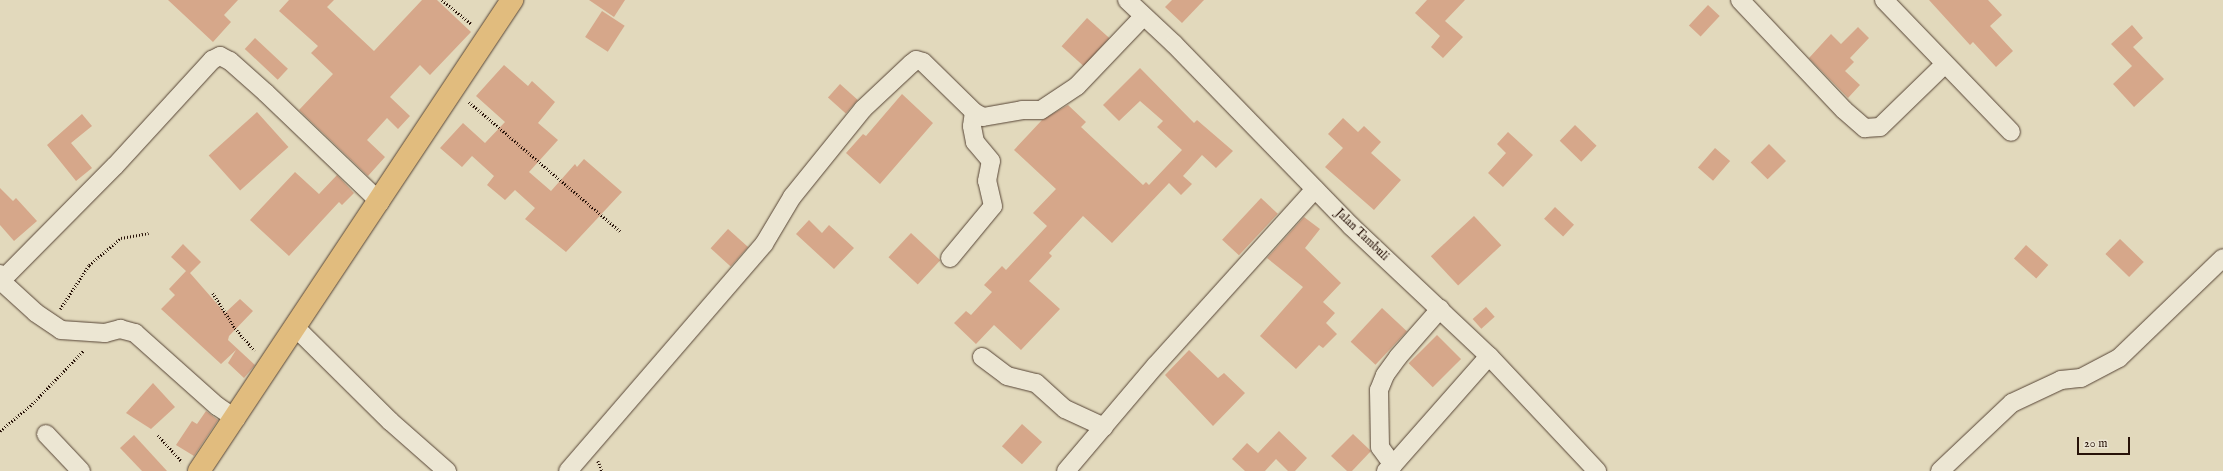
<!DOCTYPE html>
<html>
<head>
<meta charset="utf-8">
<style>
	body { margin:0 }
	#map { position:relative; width:2223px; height:471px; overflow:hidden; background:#e2d9bc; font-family:"IM FELL English",serif }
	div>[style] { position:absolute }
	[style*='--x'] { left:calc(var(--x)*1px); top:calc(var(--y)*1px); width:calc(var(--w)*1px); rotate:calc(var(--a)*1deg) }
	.building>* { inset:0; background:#d6a78a; transform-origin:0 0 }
	.path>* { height:2.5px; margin-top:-1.25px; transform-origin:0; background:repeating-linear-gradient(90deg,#271208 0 1px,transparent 0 3px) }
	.roads { filter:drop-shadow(0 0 1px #564435) drop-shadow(0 0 1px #564435) }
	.minor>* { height:18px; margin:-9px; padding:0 9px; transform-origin:9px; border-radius:9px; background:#ece6d3 }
	.major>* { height:22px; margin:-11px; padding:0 11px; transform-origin:11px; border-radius:11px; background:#e1bc7e }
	span { translate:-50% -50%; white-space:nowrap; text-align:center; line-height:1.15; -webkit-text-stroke:3px #ece6d3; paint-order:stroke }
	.street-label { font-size:12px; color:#271208 }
	.scale { position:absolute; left:2077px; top:437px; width:53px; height:18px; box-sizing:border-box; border:2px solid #271208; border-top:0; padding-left:5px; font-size:12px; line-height:14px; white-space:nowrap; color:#271208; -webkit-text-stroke:3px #ece6d3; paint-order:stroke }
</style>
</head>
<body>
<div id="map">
	<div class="building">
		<div style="clip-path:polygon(168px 0,238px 0,224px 15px,231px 22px,213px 42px)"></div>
		<div style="clip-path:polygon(289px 0,334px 0,327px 7px,374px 51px,422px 0,437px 0,471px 32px,430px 75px,420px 65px,390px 97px,410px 116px,398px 129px,387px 118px,367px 140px,385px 157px,368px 176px,299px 110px,333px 74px,311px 53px,318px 46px,279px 11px)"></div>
		<div style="clip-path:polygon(589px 0,625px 0,614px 17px)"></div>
		<div style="clip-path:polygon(1172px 0,1204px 0,1182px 23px,1165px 7px)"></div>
		<div style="clip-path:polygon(1427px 0,1465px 0,1445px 21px,1463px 37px,1443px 58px,1431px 47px,1440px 36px,1415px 13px)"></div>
		<div style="clip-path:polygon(1929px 0,1988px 0,2002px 15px,1990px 26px,2013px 51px,1996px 67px,1973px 42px,1970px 45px)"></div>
		<div style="left:1708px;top:5px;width:16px;height:28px;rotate:43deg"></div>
		<div style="left:602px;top:11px;width:27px;height:31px;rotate:33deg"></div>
		<div style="left:1087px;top:18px;width:30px;height:38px;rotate:42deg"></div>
		<div style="clip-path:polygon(2132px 25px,2143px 38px,2133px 47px,2164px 79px,2134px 107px,2113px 84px,2132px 66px,2111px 44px)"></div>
		<div style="clip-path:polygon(1858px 27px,1869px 38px,1850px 58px,1854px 62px,1845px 71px,1860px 85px,1848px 98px,1809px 58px,1831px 34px,1841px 44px)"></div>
		<div style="left:255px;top:38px;width:45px;height:15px;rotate:43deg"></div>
		<div style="clip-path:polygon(504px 65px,528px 86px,532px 81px,555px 102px,538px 123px,558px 140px,529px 172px,551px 191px,575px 164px,577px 167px,584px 159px,622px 192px,566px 252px,525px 219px,535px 208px,515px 190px,505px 200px,487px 185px,494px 176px,472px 156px,462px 167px,440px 148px,463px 123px,485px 143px,505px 122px,476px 96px)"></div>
		<div style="clip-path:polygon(1140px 68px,1194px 123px,1197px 120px,1233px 151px,1216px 168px,1202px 155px,1183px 176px,1192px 184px,1181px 195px,1169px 183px,1112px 243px,1083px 216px,1049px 253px,1052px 256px,1029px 281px,1060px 309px,1021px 350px,994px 325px,976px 344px,954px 323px,966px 311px,971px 315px,992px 292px,984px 285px,1002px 266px,1006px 270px,1047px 226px,1033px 213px,1056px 189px,1014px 150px,1042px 120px,1068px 105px,1086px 122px,1081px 127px,1143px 185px,1146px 182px,1149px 185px,1182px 150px,1157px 127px,1163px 121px,1140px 101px,1119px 121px,1103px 105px)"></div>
		<div style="left:840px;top:84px;width:24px;height:18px;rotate:42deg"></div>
		<div style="clip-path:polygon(902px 94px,933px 123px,880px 184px,846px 153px,863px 134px,866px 136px)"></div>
		<div style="left:257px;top:112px;width:47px;height:65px;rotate:48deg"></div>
		<div style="clip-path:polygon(82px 114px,92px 126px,71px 143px,92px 168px,76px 181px,47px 145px)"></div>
		<div style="clip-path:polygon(1343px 118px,1358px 132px,1364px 126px,1381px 142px,1371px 153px,1401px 180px,1374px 210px,1325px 167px,1343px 148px,1328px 134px)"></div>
		<div style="left:1575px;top:125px;width:30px;height:22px;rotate:44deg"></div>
		<div style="clip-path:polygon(1508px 132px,1533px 155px,1503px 187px,1488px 173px,1506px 153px,1497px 144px)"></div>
		<div style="left:1769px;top:144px;width:24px;height:26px;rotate:45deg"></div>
		<div style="left:1715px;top:148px;width:20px;height:26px;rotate:41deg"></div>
		<div style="clip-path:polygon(295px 172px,319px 194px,337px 175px,354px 193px,342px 205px,339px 202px,289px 256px,250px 220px)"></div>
		<div style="clip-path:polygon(0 188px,13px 201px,16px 198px,37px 221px,14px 241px,0 225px)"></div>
		<div style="left:1261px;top:198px;width:23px;height:57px;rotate:43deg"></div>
		<div style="left:1555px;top:207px;width:26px;height:16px;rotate:43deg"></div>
		<div style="left:1474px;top:216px;width:40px;height:59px;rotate:47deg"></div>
		<div style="clip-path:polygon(1304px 217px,1320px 229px,1305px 248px,1341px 283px,1323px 302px,1335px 313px,1326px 323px,1337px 334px,1323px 348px,1319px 345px,1296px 369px,1260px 336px,1303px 287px,1267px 258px)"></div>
		<div style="clip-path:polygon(809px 220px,822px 233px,829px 225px,854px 248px,834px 269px,796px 234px)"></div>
		<div style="left:728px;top:229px;width:27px;height:26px;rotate:42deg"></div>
		<div style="left:911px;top:233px;width:40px;height:33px;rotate:43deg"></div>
		<div style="left:2120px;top:239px;width:33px;height:21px;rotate:44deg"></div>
		<div style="clip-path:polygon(183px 244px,201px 262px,190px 273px,225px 313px,240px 299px,253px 311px,229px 336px,228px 340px,255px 365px,244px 378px,228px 363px,236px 350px,221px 364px,161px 309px,175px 295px,169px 289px,186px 271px,171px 257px)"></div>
		<div style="left:2026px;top:245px;width:30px;height:18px;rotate:42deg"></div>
		<div style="left:1486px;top:307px;width:13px;height:18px;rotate:48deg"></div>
		<div style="left:1382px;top:308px;width:34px;height:46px;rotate:43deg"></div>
		<div style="left:1437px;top:335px;width:34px;height:40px;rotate:45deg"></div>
		<div style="clip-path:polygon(1189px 350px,1218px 378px,1224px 373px,1245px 393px,1213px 426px,1165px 375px)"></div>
		<div style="clip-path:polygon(153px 383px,175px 407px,151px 429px,126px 413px)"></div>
		<div style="clip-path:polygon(206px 411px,218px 420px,194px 456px,176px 445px,192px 421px,197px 424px)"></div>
		<div style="left:1022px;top:424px;width:27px;height:30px;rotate:42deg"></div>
		<div style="clip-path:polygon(1279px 431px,1307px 458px,1295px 471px,1288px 471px,1276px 459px,1265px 471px,1245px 471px,1232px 459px,1247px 443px,1258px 453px)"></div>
		<div style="clip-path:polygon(1353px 434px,1371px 451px,1352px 471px,1347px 471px,1331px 456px)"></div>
		<div style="clip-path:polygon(134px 435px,167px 471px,142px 471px,120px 448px)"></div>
	</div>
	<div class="path">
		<div style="--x:442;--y:0;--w:38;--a:39"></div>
		<div style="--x:469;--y:102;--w:200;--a:40.5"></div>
		<div style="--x:213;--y:293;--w:41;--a:57.8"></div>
		<div style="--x:235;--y:328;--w:30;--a:49"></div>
		<div style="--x:60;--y:309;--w:53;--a:-56.6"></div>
		<div style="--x:89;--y:265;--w:42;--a:-40.2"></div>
		<div style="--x:121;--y:238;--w:28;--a:-10"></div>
		<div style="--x:0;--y:431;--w:39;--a:-40"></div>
		<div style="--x:30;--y:406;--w:78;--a:-46"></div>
		<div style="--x:158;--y:435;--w:36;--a:48"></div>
		<div style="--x:598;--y:461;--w:11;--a:68"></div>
	</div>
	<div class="roads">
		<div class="minor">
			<div style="--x:1127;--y:0;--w:64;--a:43.1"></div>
			<div style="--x:1174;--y:44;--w:254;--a:45.8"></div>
			<div style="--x:1351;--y:226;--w:190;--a:43.3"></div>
			<div style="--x:1489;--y:356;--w:158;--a:46.8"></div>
			<div style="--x:1740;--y:0;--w:151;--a:46.6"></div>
			<div style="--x:1844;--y:110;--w:28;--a:41"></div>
			<div style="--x:1865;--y:128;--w:15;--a:-4"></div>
			<div style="--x:1880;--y:127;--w:89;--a:-44.1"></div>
			<div style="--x:1884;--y:0;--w:183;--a:46.1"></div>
			<div style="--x:950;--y:258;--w:67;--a:-50.4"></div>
			<div style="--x:993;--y:206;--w:26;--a:-103"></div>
			<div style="--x:987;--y:181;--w:20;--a:-79"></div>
			<div style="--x:991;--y:161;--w:25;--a:-130"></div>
			<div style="--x:975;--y:142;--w:16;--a:-101"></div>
			<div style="--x:972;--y:126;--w:14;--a:-82"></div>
			<div style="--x:0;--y:274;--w:7;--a:82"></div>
			<div style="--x:1;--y:281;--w:47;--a:42.4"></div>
			<div style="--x:36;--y:313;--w:30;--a:34"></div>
			<div style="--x:61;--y:330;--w:44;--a:3.9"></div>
			<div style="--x:105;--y:333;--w:16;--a:-15"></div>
			<div style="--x:120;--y:329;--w:16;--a:15"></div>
			<div style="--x:135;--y:333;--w:110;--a:41.7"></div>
			<div style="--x:217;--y:406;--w:23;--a:34"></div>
			<div style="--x:1;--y:281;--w:162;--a:-45.3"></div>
			<div style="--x:115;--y:166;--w:144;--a:-47.5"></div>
			<div style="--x:212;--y:60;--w:9;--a:-27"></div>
			<div style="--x:220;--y:56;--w:11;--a:27"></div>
			<div style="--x:230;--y:61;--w:48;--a:41.6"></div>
			<div style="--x:266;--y:93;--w:158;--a:43.7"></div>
			<div style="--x:295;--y:327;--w:134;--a:44.7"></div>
			<div style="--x:390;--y:421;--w:76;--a:41.3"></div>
			<div style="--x:982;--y:357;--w:31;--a:37"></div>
			<div style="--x:1007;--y:376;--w:30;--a:14"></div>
			<div style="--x:1036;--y:383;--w:39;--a:42"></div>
			<div style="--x:1065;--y:409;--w:43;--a:24.8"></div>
			<div style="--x:46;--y:434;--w:51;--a:46.6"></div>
			<div style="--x:1393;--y:465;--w:145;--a:-48.6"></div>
			<div style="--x:568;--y:471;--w:300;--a:-49.2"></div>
			<div style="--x:764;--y:244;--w:55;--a:-59.2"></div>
			<div style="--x:792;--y:197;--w:113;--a:-51.1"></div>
			<div style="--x:863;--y:109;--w:66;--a:-43.2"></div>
			<div style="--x:911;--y:64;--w:6;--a:-39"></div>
			<div style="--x:916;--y:60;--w:7;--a:16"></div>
			<div style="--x:923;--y:62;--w:71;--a:44.4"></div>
			<div style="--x:974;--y:112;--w:10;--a:29"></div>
			<div style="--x:983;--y:117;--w:40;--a:-10"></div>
			<div style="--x:1022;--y:110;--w:19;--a:0"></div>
			<div style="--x:1041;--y:110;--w:43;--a:-33.7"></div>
			<div style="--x:1077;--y:86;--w:95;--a:-46.3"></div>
			<div style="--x:1066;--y:471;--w:139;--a:-49.7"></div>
			<div style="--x:1156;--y:365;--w:237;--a:-47.9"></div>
			<div style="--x:1386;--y:471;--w:9;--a:-41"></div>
			<div style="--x:1393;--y:465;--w:22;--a:-126"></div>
			<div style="--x:1380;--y:447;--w:57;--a:-91"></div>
			<div style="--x:1379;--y:390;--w:16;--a:-68"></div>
			<div style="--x:1385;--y:375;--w:22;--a:-54"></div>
			<div style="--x:1398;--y:357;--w:64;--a:-48.8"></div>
			<div style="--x:1940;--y:471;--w:99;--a:-43.4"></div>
			<div style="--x:2012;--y:403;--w:54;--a:-25.1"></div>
			<div style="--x:2061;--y:380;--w:20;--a:-6"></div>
			<div style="--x:2081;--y:378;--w:43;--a:-27.8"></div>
			<div style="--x:2119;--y:358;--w:144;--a:-43.9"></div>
		</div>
		<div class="major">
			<div style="--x:199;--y:471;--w:566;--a:-56.39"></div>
		</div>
	</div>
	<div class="street-label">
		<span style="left:1362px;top:235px;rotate:44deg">Jalan Tambuli</span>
	</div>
	<div class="scale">20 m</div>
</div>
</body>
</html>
